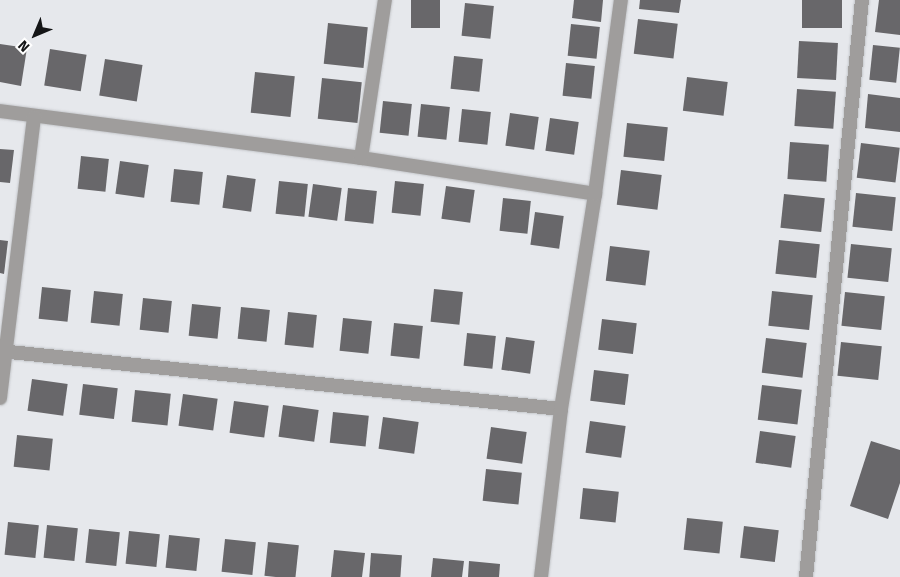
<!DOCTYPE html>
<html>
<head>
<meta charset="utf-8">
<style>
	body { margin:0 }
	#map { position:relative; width:900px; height:577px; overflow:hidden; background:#e6e8ec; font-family:"Fira Sans",sans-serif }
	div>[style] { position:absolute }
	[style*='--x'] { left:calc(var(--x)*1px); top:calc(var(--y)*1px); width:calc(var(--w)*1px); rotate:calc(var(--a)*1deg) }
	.building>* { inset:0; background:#68676a; transform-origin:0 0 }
	.roads { filter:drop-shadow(0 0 1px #c4c6ca) drop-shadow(0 0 1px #c4c6ca) }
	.minor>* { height:14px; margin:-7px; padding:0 7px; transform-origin:7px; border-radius:7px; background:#9f9d9c }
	span { translate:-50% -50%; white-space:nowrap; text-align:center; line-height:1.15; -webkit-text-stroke:4px #fff; paint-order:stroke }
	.north { position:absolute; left:10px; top:10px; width:50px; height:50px; -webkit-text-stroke:4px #fff; paint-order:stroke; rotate:225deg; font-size:14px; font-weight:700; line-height:20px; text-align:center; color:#141516 }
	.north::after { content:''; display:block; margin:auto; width:18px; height:22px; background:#141516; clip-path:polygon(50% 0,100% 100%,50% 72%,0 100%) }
</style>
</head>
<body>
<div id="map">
	<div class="building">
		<div style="left:411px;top:0;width:29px;height:28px"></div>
		<div style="clip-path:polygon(574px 0,603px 0,601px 22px,572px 18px)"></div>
		<div style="clip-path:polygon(640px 0,681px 0,679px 13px,639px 9px)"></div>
		<div style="left:802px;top:0;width:40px;height:28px"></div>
		<div style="clip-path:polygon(879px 0,900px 0,900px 35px,875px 32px)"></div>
		<div style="left:465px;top:3px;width:29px;height:33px;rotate:6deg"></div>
		<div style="left:638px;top:19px;width:40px;height:35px;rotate:7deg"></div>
		<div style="left:328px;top:23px;width:40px;height:41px;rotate:6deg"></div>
		<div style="left:571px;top:24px;width:29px;height:32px;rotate:6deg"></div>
		<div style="left:799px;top:41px;width:39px;height:37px;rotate:3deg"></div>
		<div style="clip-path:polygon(0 44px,27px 48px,21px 86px,0 82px)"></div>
		<div style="left:873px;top:45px;width:27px;height:35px;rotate:6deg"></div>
		<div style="left:50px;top:49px;width:37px;height:37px;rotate:9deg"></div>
		<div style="left:454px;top:56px;width:29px;height:33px;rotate:6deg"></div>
		<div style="left:105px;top:59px;width:38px;height:37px;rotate:9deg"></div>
		<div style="left:566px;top:63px;width:29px;height:33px;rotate:6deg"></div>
		<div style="left:255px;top:72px;width:40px;height:41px;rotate:6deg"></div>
		<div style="left:687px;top:77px;width:41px;height:34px;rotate:7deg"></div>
		<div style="left:322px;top:78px;width:40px;height:41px;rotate:6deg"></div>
		<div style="left:797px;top:89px;width:39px;height:37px;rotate:4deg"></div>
		<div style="clip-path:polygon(868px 94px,900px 98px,900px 132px,865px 128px)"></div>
		<div style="left:383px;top:101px;width:29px;height:32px;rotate:6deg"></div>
		<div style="left:421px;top:104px;width:29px;height:33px;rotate:6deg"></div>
		<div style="left:462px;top:109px;width:29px;height:33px;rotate:6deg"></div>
		<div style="left:510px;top:113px;width:29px;height:33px;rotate:8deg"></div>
		<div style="left:550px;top:118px;width:29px;height:33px;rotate:8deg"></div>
		<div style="left:627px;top:123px;width:41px;height:34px;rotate:6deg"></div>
		<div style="left:790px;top:142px;width:39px;height:37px;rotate:4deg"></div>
		<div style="left:861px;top:143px;width:39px;height:35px;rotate:7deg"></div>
		<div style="clip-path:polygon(0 149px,14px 150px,10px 183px,0 182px)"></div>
		<div style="left:81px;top:156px;width:28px;height:33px;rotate:6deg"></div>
		<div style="left:120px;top:161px;width:29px;height:33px;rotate:8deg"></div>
		<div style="left:174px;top:169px;width:29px;height:33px;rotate:6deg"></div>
		<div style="left:621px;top:170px;width:41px;height:35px;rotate:7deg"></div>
		<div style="left:227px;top:175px;width:29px;height:33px;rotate:8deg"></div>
		<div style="left:279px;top:181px;width:29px;height:33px;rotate:6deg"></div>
		<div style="left:395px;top:181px;width:29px;height:32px;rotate:6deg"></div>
		<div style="left:313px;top:184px;width:29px;height:33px;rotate:8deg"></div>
		<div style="left:446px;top:186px;width:29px;height:33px;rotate:8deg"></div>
		<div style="left:348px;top:188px;width:29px;height:33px;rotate:6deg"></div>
		<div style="left:856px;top:193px;width:40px;height:34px;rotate:6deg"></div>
		<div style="left:784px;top:194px;width:41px;height:34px;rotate:6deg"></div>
		<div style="left:503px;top:198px;width:28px;height:33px;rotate:6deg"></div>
		<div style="left:535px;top:212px;width:29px;height:33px;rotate:8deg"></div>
		<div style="clip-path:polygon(0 240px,8px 241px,4px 274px,0 273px)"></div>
		<div style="left:779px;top:240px;width:41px;height:34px;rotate:6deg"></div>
		<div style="left:851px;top:244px;width:41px;height:34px;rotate:6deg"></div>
		<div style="left:610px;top:246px;width:40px;height:35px;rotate:7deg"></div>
		<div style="left:42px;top:287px;width:29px;height:32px;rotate:6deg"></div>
		<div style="left:434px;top:289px;width:29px;height:33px;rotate:6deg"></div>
		<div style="left:94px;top:291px;width:29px;height:32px;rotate:6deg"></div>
		<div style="left:772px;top:291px;width:41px;height:35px;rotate:6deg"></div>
		<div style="left:845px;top:292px;width:40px;height:34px;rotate:6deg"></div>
		<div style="left:143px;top:298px;width:29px;height:32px;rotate:6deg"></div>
		<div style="left:192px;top:304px;width:29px;height:32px;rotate:6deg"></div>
		<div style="left:241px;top:307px;width:29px;height:32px;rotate:6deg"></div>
		<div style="left:288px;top:312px;width:29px;height:33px;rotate:6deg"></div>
		<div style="left:343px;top:318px;width:29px;height:33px;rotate:6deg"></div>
		<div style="left:602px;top:319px;width:35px;height:31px;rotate:7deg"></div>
		<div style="left:394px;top:323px;width:29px;height:33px;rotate:6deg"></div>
		<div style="left:467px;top:333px;width:29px;height:33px;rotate:6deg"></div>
		<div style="left:506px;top:337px;width:29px;height:33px;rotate:8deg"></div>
		<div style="left:766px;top:338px;width:41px;height:35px;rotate:7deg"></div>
		<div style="left:841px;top:342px;width:41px;height:34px;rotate:6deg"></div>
		<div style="left:594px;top:370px;width:35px;height:31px;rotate:7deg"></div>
		<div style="left:32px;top:379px;width:36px;height:32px;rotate:8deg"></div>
		<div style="left:83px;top:384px;width:35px;height:31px;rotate:7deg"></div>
		<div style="left:762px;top:385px;width:40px;height:35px;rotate:7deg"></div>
		<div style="left:135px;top:390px;width:36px;height:32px;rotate:6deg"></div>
		<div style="left:183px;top:394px;width:35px;height:32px;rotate:8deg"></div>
		<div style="left:234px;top:401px;width:35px;height:32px;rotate:8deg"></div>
		<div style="left:283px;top:405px;width:36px;height:32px;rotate:8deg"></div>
		<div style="left:333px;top:412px;width:36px;height:31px;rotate:6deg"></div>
		<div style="left:383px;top:417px;width:36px;height:32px;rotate:8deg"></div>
		<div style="left:590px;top:421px;width:36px;height:32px;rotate:8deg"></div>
		<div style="left:491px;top:427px;width:36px;height:32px;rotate:8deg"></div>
		<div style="left:760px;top:431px;width:36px;height:32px;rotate:8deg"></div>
		<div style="left:17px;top:435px;width:36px;height:32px;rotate:6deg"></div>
		<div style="clip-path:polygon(871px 441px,900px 450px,900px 483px,888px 519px,850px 506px)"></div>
		<div style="left:486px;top:469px;width:36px;height:32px;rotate:6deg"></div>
		<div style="left:583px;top:488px;width:36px;height:31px;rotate:6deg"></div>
		<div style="left:687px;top:518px;width:36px;height:32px;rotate:6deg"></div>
		<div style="left:8px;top:522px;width:31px;height:33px;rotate:6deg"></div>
		<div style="left:47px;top:525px;width:31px;height:33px;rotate:6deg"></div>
		<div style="left:744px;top:526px;width:35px;height:32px;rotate:7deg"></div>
		<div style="left:89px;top:529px;width:31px;height:34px;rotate:6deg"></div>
		<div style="left:129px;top:531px;width:31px;height:33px;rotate:6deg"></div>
		<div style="left:169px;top:535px;width:31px;height:33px;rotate:6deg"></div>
		<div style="left:225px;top:539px;width:31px;height:33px;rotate:6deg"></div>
		<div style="left:268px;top:542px;width:31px;height:34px;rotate:6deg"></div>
		<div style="clip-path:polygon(334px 550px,365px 553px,362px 577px,331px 577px)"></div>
		<div style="left:371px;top:553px;width:31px;height:24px;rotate:4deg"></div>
		<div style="clip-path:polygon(433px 558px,464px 561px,462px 577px,431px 577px)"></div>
		<div style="clip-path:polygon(469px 561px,500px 564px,499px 577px,468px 577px)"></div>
	</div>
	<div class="roads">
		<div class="minor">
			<div style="--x:0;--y:111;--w:364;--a:7.4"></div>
			<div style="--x:361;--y:158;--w:237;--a:8.7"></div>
			<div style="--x:361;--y:158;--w:160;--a:-81.4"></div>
			<div style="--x:0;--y:351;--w:564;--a:5.9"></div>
			<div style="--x:0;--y:398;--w:283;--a:-83.1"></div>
			<div style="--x:541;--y:577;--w:169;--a:-83.2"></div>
			<div style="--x:561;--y:409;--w:218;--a:-81"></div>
			<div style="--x:595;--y:194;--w:196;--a:-82.4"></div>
			<div style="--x:806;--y:577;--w:580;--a:-84.46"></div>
		</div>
	</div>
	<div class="north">N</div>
</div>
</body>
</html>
